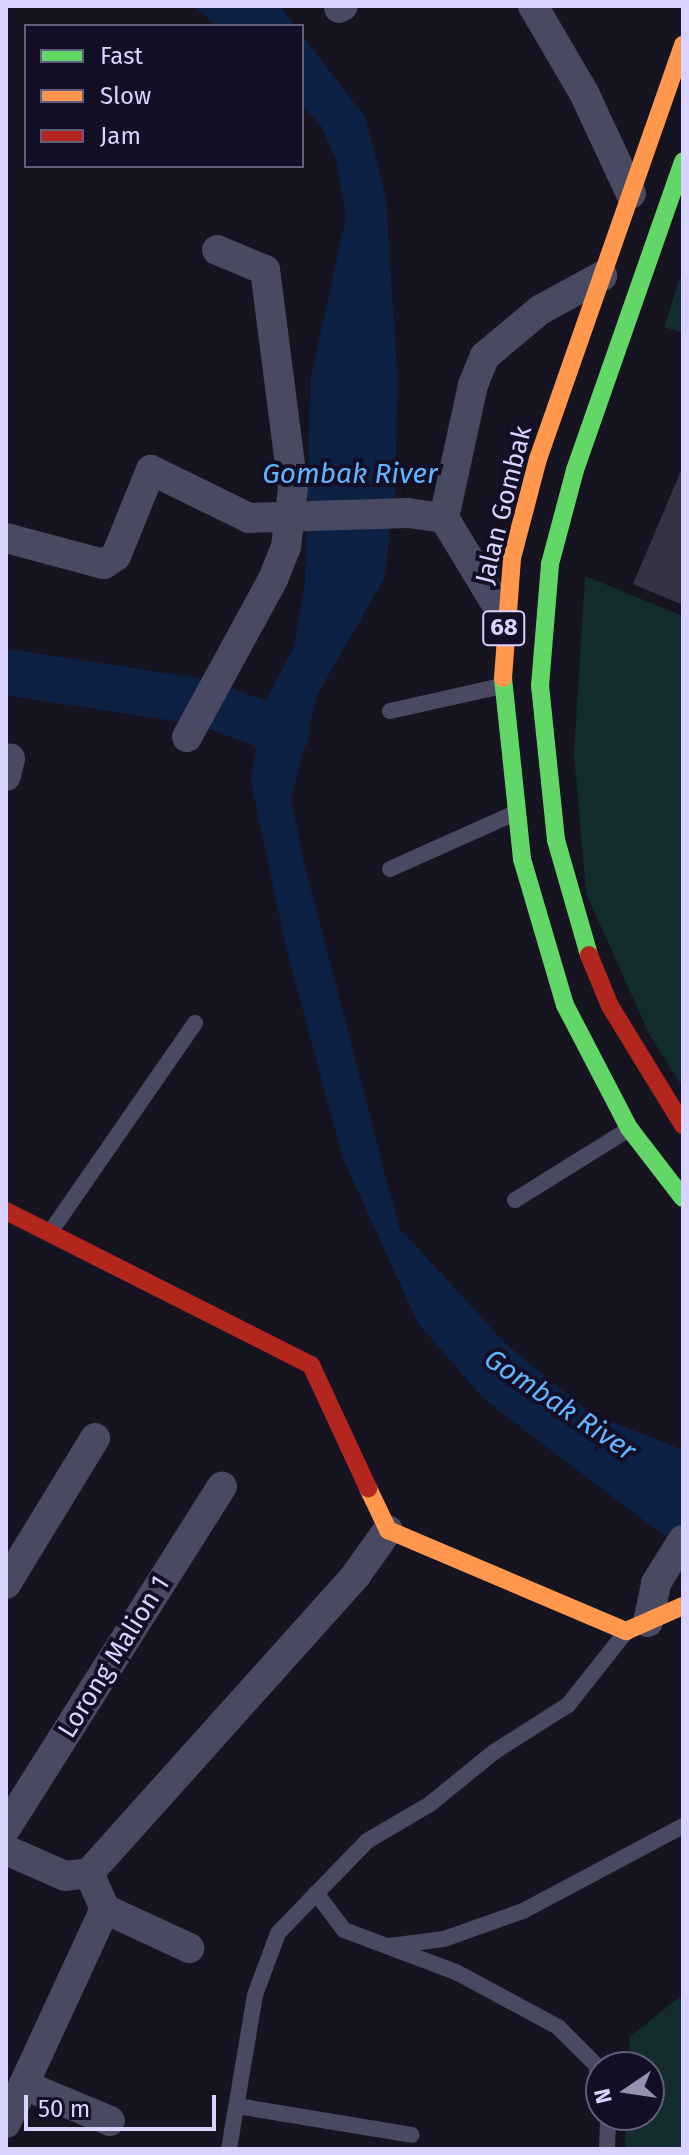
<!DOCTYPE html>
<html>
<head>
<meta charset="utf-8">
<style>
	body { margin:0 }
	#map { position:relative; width:689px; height:2155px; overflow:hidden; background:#161421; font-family:"Fira Sans",sans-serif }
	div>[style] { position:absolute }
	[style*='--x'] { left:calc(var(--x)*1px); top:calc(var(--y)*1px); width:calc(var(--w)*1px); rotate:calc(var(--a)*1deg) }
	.green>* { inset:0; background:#132c2d }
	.water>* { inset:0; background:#0d2144 }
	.river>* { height:46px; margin:-23px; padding:0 23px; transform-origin:23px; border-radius:23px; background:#0d2144 }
	.building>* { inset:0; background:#343243 }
	.lane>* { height:16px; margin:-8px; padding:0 8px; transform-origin:8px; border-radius:8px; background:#4a4962 }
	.street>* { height:30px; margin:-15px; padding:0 15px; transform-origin:15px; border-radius:15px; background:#4a4962 }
	.fast>* { height:18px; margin:-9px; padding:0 9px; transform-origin:9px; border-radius:9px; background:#63d668 }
	.slow>* { height:18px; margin:-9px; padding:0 9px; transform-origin:9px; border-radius:9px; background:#ff974d }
	.jam>* { height:18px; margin:-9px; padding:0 9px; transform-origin:9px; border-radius:9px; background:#b3261e }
	span { translate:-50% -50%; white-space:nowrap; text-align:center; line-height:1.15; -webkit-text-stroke:8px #130f26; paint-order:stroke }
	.shield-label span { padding:2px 6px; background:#130f26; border:2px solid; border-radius:6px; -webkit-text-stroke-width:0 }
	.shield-label { font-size:24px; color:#d9d4ff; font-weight:700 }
	.street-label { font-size:26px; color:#d9d4ff }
	.water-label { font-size:28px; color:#62b6ff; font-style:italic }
	.frame { position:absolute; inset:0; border:8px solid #d9d4ff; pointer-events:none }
	.legend { position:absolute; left:24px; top:24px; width:280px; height:144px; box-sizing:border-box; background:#130f26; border:2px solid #625e7d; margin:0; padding:10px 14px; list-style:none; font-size:24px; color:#d9d4ff }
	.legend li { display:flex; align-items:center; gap:16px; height:40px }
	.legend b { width:40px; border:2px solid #625e7d }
	.north { position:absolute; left:585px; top:2051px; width:80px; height:80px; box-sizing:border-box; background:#130f26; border:2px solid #625e7d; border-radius:50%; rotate:257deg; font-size:22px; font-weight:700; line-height:32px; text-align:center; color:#d9d4ff }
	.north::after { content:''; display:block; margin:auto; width:28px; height:36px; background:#9591b1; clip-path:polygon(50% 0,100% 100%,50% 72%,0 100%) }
	.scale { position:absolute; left:24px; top:2095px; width:192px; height:36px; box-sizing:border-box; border:4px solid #d9d4ff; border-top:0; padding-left:10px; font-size:24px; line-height:28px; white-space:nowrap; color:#d9d4ff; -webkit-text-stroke:6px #130f26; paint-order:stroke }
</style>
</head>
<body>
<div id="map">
	<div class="green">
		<div style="clip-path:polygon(683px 269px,683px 333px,664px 327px)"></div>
		<div style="clip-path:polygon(585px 576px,683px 616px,683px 1088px,649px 1034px,586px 893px,574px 754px)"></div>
		<div style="clip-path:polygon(683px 1995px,683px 2149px,625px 2149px,626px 2115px,649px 2115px,649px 2067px,628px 2067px,630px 2036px)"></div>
	</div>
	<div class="water">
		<div style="clip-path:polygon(194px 6px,280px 6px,295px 26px,217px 26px)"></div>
		<div style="clip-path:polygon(302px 35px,365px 117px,386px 199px,397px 372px,396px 484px,384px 579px,317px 695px,291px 799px,302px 855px,399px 1228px,507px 1345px,590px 1413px,683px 1450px,683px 1550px,484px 1399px,418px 1323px,343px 1158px,286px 947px,251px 781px,263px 706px,294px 647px,305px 584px,311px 378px,346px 217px,337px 162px,322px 127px,302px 105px)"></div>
	</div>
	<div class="river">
		<div style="--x:6;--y:672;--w:199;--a:8.7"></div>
		<div style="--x:203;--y:702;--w:89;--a:20.5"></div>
	</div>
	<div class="building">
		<div style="clip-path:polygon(683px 466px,683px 605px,633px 584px)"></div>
	</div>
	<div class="lane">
		<div style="--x:390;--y:711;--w:115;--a:-12.6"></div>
		<div style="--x:390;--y:869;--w:137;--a:-24.1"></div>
		<div style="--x:515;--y:1200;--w:134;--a:-31.9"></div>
		<div style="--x:51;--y:1231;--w:253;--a:-55.3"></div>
		<div style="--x:316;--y:1893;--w:46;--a:52.9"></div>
		<div style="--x:344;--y:1930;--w:120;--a:20.6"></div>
		<div style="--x:456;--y:1972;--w:116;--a:28.3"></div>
		<div style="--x:558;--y:2027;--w:54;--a:45"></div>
		<div style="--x:596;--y:2065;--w:21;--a:76"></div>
		<div style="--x:390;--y:1946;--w:54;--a:-7.4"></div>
		<div style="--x:444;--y:1939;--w:84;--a:-19.5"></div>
		<div style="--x:523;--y:1911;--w:181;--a:-28"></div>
		<div style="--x:237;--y:2106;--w:177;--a:9.4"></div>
		<div style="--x:229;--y:2149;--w:156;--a:-80.4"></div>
		<div style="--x:255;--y:1995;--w:66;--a:-69.6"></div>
		<div style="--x:278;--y:1933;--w:128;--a:-45.9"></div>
		<div style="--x:367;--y:1841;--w:73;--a:-30.4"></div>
		<div style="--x:430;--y:1804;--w:82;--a:-39.1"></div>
		<div style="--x:494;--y:1752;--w:88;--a:-32.4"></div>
		<div style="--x:568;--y:1705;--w:92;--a:-51.6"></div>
		<div style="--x:607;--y:2149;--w:34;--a:-88"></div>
	</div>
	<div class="street">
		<div style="--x:533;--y:6;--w:101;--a:59.6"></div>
		<div style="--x:584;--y:93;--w:111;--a:65"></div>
		<div style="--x:339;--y:8;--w:4;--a:-27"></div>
		<div style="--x:6;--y:538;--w:101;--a:14.9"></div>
		<div style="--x:104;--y:564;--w:14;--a:-34"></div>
		<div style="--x:116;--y:556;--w:93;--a:-67.9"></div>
		<div style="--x:151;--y:470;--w:109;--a:26.1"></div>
		<div style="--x:249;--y:518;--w:159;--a:-1.8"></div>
		<div style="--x:408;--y:513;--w:36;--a:8"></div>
		<div style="--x:504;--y:617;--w:116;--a:-121.2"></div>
		<div style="--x:444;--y:518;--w:136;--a:-77.7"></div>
		<div style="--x:473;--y:385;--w:31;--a:-68"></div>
		<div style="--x:485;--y:356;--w:72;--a:-39.9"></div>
		<div style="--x:540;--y:310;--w:71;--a:-28.7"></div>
		<div style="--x:187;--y:737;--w:180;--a:-61.4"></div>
		<div style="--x:273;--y:579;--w:35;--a:-68"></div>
		<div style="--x:286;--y:547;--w:59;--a:-83.2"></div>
		<div style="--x:293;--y:488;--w:220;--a:-97.3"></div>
		<div style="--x:265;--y:270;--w:52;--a:-157.4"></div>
		<div style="--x:6;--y:776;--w:18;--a:-77"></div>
		<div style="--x:6;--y:1584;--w:171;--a:-58.6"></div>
		<div style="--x:648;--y:1622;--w:40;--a:-78"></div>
		<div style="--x:656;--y:1583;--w:51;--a:-57.9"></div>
		<div style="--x:6;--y:1828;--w:404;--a:-57.7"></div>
		<div style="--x:6;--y:1850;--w:64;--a:23.8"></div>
		<div style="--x:65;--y:1876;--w:24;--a:-7"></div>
		<div style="--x:89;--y:1873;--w:400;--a:-48.1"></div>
		<div style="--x:356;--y:1575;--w:55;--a:-54.6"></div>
		<div style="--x:105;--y:1909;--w:93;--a:24.9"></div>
		<div style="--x:24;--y:2085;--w:93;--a:22.7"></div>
		<div style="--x:6;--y:2123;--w:236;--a:-65.2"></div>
		<div style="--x:105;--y:1909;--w:39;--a:-114"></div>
	</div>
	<div class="fast">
		<div style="--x:503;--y:678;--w:182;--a:84"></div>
		<div style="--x:522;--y:859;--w:152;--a:73.6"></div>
		<div style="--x:565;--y:1005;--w:139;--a:62.5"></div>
		<div style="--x:629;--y:1128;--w:88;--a:52.4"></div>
		<div style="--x:589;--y:955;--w:120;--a:-106"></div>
		<div style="--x:556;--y:840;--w:155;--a:-95.9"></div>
		<div style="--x:540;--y:686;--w:122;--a:-85.3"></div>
		<div style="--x:550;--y:564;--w:97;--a:-75.1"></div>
		<div style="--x:575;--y:470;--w:327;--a:-70.7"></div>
	</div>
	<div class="slow">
		<div style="--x:503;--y:678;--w:120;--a:-85.7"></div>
		<div style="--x:512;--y:558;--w:102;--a:-75.3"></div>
		<div style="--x:538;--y:459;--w:439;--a:-70.7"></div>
		<div style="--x:368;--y:1488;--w:47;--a:64.5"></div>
		<div style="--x:388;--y:1530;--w:259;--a:23"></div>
		<div style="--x:626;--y:1631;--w:62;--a:-23.7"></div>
	</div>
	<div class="jam">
		<div style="--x:589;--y:955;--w:55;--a:67.6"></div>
		<div style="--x:610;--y:1006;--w:140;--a:58.5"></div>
		<div style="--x:6;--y:1211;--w:342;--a:26.8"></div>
		<div style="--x:311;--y:1365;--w:136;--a:65.1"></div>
	</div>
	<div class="shield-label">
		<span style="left:504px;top:628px">68</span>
	</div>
	<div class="street-label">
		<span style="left:504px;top:505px;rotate:-76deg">Jalan Gombak</span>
		<span style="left:114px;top:1657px;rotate:-58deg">Lorong Malion 1</span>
	</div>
	<div class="water-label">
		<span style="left:350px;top:474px">Gombak River</span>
		<span style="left:560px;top:1405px;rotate:34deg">Gombak River</span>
	</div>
	<div class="frame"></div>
	<ul class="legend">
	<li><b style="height:10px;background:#63d668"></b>Fast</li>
	<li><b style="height:10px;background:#ff974d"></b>Slow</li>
	<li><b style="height:10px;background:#b3261e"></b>Jam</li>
	</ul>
	<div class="north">N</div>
	<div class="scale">50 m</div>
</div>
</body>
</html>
